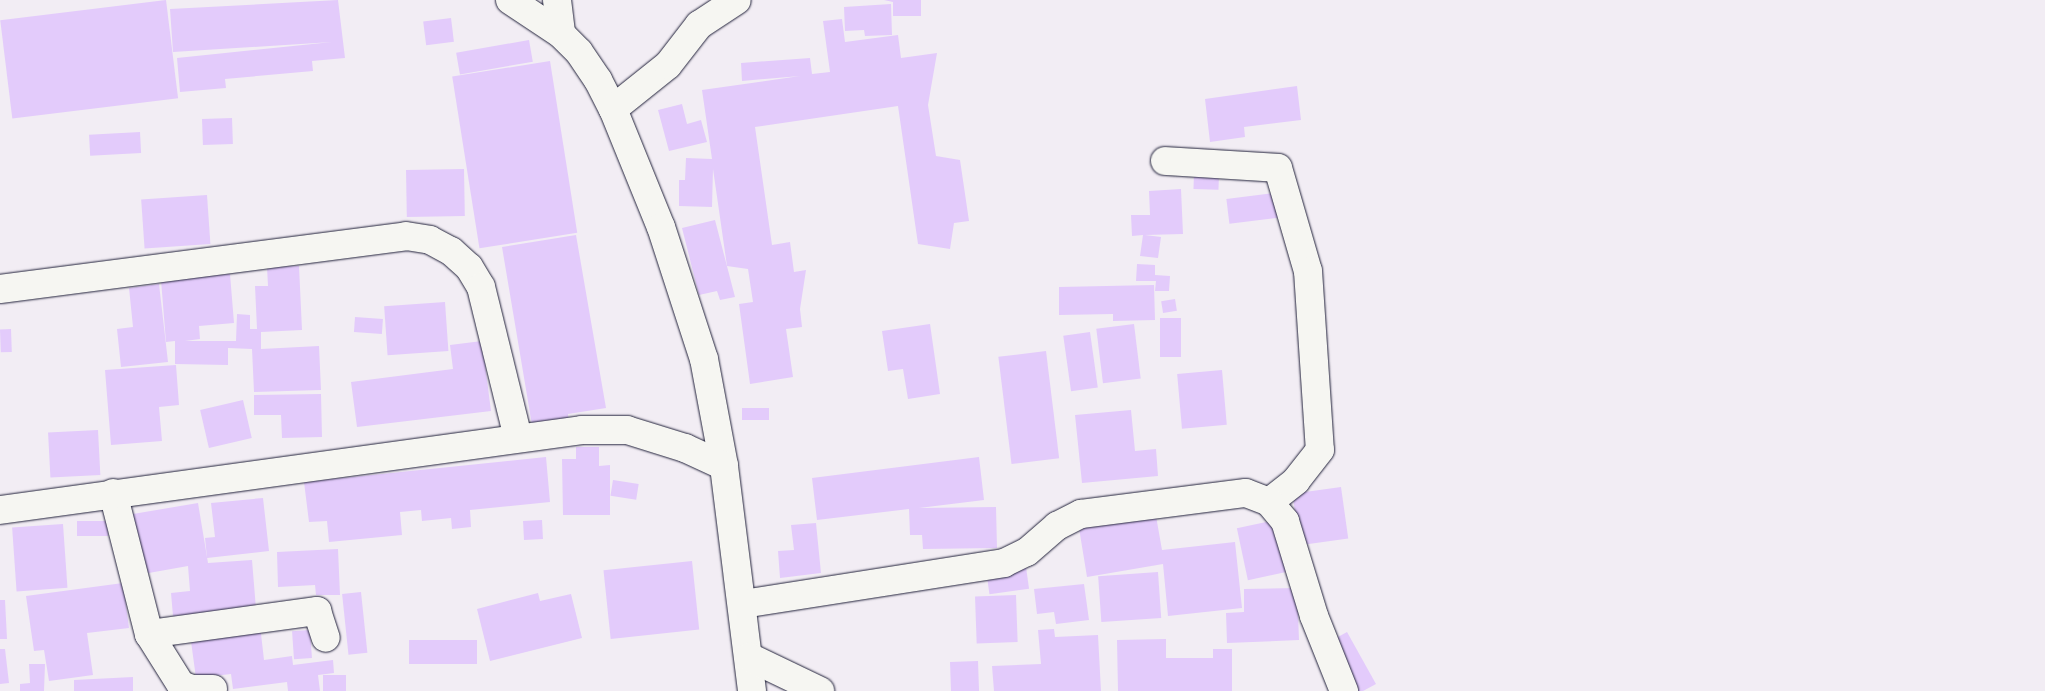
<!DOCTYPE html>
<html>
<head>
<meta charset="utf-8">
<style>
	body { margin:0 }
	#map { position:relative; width:2045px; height:691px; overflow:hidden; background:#f2edf4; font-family:Sriracha,sans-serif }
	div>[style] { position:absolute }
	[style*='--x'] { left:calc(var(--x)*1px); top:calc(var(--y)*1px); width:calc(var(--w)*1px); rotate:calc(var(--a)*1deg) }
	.building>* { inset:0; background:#e3cbfb; transform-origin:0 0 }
	.roads { filter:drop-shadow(0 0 1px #22223b) drop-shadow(0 0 1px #22223b) }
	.minor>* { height:28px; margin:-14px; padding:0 14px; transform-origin:14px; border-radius:14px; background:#f6f6f2 }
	span { translate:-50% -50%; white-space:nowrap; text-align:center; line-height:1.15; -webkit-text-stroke:4.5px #f6f6f2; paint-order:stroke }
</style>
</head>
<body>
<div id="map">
	<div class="building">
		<div style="left:166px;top:0;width:99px;height:167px;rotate:83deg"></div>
		<div style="clip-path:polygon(338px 0,345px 58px,312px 61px,313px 71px,225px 79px,226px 88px,180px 92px,177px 58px,332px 42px,173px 52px,170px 9px)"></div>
		<div style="clip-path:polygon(884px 0,921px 0,921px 16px,893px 16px,893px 2px)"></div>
		<div style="clip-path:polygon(891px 4px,892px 35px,865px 36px,864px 30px,845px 31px,844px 7px)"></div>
		<div style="left:451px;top:18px;width:24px;height:28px;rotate:83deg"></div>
		<div style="clip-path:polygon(842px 19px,845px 42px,898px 35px,901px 58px,937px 53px,928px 105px,936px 156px,960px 160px,969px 221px,954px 223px,950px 249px,918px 244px,898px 106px,755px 127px,772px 245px,790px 242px,794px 272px,806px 270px,800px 309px,802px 327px,786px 329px,793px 377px,750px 384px,739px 304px,753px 302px,748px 269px,727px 266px,713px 169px,712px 207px,679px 206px,679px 180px,685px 180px,686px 158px,712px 159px,702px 90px,800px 76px,742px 81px,741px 63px,810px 58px,812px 74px,830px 72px,823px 21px)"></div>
		<div style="left:529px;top:40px;width:22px;height:74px;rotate:80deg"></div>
		<div style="left:550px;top:61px;width:174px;height:99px;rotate:81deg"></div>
		<div style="clip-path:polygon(1297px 86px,1301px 120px,1244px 127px,1245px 137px,1210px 142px,1205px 99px)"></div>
		<div style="clip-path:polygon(682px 104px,687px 124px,701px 120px,707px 142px,669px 151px,658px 110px)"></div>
		<div style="left:232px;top:118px;width:26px;height:30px;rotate:88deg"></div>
		<div style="left:140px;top:132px;width:21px;height:51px;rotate:87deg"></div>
		<div style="left:464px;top:169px;width:47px;height:58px;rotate:89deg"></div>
		<div style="left:1194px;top:174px;width:25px;height:15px;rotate:2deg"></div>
		<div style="clip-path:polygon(1181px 189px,1183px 234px,1145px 235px,1161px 237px,1158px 258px,1140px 256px,1143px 235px,1132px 236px,1131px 215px,1150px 215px,1149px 191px)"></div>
		<div style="left:1275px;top:193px;width:25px;height:49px;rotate:83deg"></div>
		<div style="left:207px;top:195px;width:49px;height:66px;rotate:86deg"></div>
		<div style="clip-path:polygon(715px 220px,735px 297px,720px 300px,717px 291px,699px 295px,682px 228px)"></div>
		<div style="clip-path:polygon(576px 235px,606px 408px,568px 414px,569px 424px,533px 431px,502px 247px)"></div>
		<div style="clip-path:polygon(1137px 264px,1155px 265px,1155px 275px,1170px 276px,1169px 291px,1155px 291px,1156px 281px,1136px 281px)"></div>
		<div style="clip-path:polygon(299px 266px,302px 330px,261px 332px,261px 349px,319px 346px,321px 390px,254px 392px,252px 349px,228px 348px,228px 365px,175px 364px,175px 341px,166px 342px,161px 280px,230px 274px,234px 323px,199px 326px,200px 339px,185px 341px,236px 341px,237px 314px,250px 315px,250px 329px,257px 329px,255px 286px,268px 286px,267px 267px)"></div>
		<div style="clip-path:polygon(159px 284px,168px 362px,121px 367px,117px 329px,133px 327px,129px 288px)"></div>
		<div style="clip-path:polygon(1154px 285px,1155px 320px,1113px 321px,1113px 314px,1059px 315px,1059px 287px)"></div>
		<div style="left:1175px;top:299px;width:12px;height:14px;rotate:81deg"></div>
		<div style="left:445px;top:302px;width:49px;height:61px;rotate:86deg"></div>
		<div style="left:355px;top:317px;width:28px;height:15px;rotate:4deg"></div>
		<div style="left:1160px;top:318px;width:21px;height:39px"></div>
		<div style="clip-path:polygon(930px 324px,940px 394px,908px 399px,903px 369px,888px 371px,882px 331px)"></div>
		<div style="left:1134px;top:324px;width:55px;height:38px;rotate:83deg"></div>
		<div style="left:11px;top:329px;width:23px;height:11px;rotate:88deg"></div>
		<div style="left:1090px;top:332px;width:56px;height:27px;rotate:82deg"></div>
		<div style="clip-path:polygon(482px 341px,491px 411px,357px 427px,351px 382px,453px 369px,450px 345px)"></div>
		<div style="left:1046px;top:351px;width:108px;height:48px;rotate:83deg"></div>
		<div style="clip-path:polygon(176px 365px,179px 405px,159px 407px,162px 441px,111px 445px,105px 370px)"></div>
		<div style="left:1222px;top:370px;width:55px;height:45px;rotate:85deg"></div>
		<div style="clip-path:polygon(321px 394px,322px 437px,282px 438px,281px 415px,254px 415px,254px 395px)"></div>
		<div style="left:243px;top:400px;width:39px;height:44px;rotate:77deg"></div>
		<div style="left:769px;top:408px;width:12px;height:27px;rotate:90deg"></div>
		<div style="clip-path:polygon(1131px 410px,1135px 451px,1156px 449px,1158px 476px,1082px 483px,1075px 415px)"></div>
		<div style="left:98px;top:430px;width:45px;height:50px;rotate:87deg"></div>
		<div style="clip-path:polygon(576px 447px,599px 447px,599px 466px,610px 465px,610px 515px,563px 515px,562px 459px,576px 459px)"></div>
		<div style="clip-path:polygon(546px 457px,550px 502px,470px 510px,471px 527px,452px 529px,451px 518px,422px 521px,421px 510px,400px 512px,402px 535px,329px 542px,327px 521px,309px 522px,304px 482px)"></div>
		<div style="clip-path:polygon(979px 457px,984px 500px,919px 508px,996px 507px,997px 548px,923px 549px,922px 535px,910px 535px,909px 509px,817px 520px,812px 478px)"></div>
		<div style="left:613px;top:480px;width:26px;height:16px;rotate:9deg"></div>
		<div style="left:1341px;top:487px;width:52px;height:49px;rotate:82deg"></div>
		<div style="clip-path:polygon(263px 498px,269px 551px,207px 558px,205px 538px,215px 537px,211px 503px)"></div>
		<div style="clip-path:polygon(198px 503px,208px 563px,252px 560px,256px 609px,173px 616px,171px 593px,190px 591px,188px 566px,143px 574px,133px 514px)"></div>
		<div style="clip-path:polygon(1156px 516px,1162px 550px,1235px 542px,1242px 608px,1168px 616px,1163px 564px,1087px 577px,1079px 528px)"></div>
		<div style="left:542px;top:520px;width:19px;height:19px;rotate:87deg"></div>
		<div style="left:1276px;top:520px;width:53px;height:40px;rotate:78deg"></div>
		<div style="left:108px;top:521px;width:15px;height:31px;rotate:90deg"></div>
		<div style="clip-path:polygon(816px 523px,821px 573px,780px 578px,778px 551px,794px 550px,791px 525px)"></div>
		<div style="left:63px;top:524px;width:64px;height:51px;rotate:86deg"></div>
		<div style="clip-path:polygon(338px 549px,340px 595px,316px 595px,315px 585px,278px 587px,277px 552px)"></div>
		<div style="left:692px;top:561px;width:69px;height:89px;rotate:84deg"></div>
		<div style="left:1026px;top:567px;width:22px;height:40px;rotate:82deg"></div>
		<div style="left:1158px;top:572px;width:46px;height:60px;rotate:86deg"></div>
		<div style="clip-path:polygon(123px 583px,129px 628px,87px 633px,93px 675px,49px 681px,44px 650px,34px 651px,26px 596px)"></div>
		<div style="clip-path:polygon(1084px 584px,1089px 620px,1056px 624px,1054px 612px,1037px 614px,1034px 589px)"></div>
		<div style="clip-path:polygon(1297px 588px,1299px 640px,1227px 643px,1226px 613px,1244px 612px,1244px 589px)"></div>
		<div style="left:361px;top:592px;width:61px;height:19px;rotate:84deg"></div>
		<div style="clip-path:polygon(538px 593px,540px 601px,571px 594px,582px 638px,490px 661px,477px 609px)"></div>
		<div style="left:1016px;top:595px;width:47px;height:41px;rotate:88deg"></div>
		<div style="clip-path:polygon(0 600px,5px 600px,7px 639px,0 639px)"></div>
		<div style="clip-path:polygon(260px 625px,264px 660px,292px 656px,293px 665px,333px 660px,334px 673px,318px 675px,320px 691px,288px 691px,287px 682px,233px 689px,231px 674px,196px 678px,190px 634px)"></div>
		<div style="clip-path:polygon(1054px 629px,1055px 637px,1098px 635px,1101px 691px,994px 691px,992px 666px,1041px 664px,1038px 630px)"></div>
		<div style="left:310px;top:630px;width:28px;height:18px;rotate:86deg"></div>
		<div style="clip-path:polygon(1347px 632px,1376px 684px,1363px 691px,1357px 691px,1329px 642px)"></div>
		<div style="clip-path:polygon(1166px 639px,1166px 658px,1213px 658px,1213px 649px,1232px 649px,1232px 691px,1118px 691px,1117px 640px)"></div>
		<div style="left:477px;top:640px;width:24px;height:68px;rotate:90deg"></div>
		<div style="clip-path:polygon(0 649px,5px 649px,9px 683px,0 684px)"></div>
		<div style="left:978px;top:661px;width:30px;height:28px;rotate:88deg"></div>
		<div style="clip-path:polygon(29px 664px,45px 664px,44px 691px,20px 691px,20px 684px,30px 683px)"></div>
		<div style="left:346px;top:675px;width:16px;height:23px;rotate:90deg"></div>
		<div style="clip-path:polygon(133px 677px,133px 691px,74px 691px,74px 680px)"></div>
	</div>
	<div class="roads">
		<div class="minor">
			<div style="--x:510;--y:0;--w:61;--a:33.7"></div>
			<div style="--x:561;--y:34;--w:25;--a:45"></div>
			<div style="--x:579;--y:52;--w:34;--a:56"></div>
			<div style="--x:598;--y:80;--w:33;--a:63"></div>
			<div style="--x:613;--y:109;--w:127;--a:67.9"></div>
			<div style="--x:661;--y:227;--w:139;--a:72"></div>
			<div style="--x:704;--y:359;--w:109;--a:79.4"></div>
			<div style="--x:724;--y:466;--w:227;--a:82.9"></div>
			<div style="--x:557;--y:0;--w:34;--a:83"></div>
			<div style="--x:613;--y:109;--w:70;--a:-38.7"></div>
			<div style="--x:668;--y:65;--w:51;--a:-52.2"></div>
			<div style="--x:699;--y:25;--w:45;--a:-33.3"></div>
			<div style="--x:1165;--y:161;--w:113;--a:3.5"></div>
			<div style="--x:1278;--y:168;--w:107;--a:73.8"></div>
			<div style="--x:1308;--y:271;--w:179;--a:86.2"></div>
			<div style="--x:1320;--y:450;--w:39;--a:128"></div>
			<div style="--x:1296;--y:481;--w:34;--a:142"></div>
			<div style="--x:0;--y:289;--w:409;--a:-7.4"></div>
			<div style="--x:406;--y:236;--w:24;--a:9"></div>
			<div style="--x:430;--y:240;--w:24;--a:28"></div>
			<div style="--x:451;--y:251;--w:24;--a:42"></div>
			<div style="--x:469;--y:267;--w:23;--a:59"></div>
			<div style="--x:481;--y:287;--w:155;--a:76.2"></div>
			<div style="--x:113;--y:493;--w:146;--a:75.7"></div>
			<div style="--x:149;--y:634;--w:60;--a:57.9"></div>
			<div style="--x:181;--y:685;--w:12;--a:20"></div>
			<div style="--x:192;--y:689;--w:21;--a:0"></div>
			<div style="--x:0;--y:510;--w:587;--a:-7.83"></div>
			<div style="--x:582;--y:430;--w:45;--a:0"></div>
			<div style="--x:627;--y:430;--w:61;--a:17.2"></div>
			<div style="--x:685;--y:448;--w:43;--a:24.8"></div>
			<div style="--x:743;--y:604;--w:264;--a:-8.9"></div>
			<div style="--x:1004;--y:563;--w:25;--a:-26"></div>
			<div style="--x:1027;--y:552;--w:40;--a:-41"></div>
			<div style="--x:1057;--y:526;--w:27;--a:-27"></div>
			<div style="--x:1081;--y:514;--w:166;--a:-7.3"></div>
			<div style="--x:1246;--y:493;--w:25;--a:21"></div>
			<div style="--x:1269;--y:502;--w:25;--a:50"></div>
			<div style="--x:1285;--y:521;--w:99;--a:73"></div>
			<div style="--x:1314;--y:616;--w:81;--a:68.2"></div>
			<div style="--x:149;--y:634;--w:170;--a:-7.8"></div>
			<div style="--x:317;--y:611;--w:28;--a:72"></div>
			<div style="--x:749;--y:657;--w:79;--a:25.6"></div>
		</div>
	</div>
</div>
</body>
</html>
